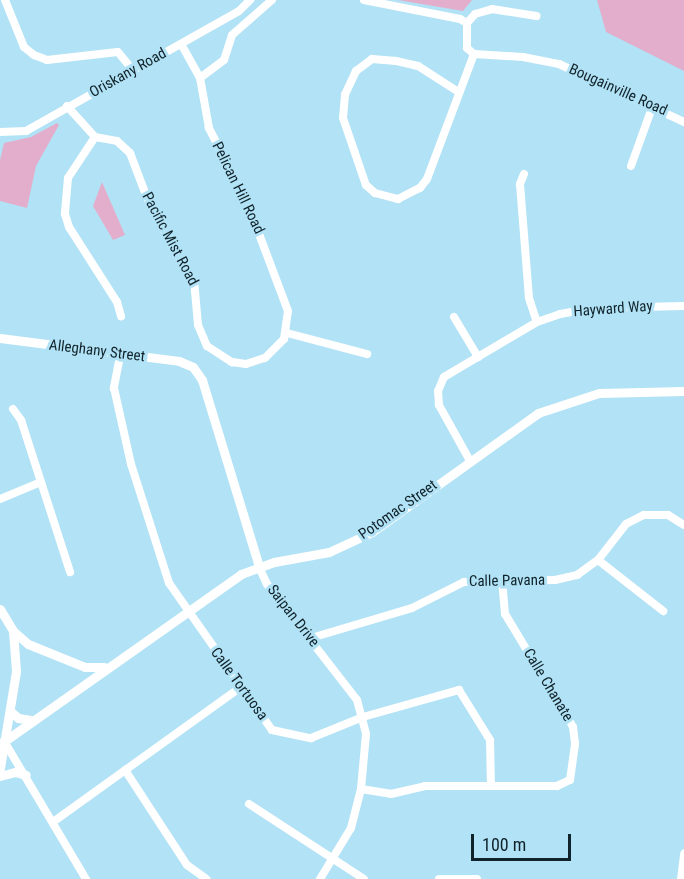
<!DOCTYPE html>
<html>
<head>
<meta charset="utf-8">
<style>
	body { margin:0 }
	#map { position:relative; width:684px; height:879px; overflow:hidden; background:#b2e2f5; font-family:"Roboto Condensed",sans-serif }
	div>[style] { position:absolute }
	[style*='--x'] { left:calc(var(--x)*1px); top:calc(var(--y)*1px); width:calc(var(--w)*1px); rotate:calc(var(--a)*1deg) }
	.green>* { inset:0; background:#e3aecb }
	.minor>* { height:8px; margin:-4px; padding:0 4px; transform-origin:4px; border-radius:4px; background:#fff }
	.tertiary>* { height:9px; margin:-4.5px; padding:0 4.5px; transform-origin:4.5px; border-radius:4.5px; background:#fff }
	span { translate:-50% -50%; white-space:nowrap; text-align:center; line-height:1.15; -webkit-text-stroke:6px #b2e2f5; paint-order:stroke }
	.street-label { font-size:15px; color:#10232a }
	.scale { position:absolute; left:471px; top:834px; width:100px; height:27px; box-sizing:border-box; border:3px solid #10232a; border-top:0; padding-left:8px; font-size:18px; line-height:21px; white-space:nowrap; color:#10232a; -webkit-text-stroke:4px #b2e2f5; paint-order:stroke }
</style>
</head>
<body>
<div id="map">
	<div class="green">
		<div style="clip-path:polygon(398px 0,472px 0,463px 11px)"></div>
		<div style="clip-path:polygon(597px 0,684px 0,684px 71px,606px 32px)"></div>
		<div style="clip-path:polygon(57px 123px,59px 125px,36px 166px,27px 208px,0 201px,0 160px,4px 143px,31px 137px)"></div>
		<div style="clip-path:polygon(102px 182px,125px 235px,113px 240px,93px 206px)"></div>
	</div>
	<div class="minor">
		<div style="--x:5;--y:0;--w:51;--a:68"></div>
		<div style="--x:24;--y:47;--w:13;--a:39"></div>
		<div style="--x:34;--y:55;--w:14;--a:21"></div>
		<div style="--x:47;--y:60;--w:71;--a:-6.4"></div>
		<div style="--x:118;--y:52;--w:22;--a:51"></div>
		<div style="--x:364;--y:0;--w:98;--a:11.2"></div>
		<div style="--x:460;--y:19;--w:8;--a:30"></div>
		<div style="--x:467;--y:23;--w:25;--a:90"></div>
		<div style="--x:467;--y:48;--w:9;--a:41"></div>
		<div style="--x:474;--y:54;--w:49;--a:3.5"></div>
		<div style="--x:523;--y:57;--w:37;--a:11"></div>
		<div style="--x:559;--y:64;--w:138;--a:24.9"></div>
		<div style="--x:467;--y:23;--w:12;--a:-48"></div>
		<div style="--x:475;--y:14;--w:18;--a:-16"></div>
		<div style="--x:492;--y:9;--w:45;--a:9"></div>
		<div style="--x:200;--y:78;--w:30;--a:-37"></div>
		<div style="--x:224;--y:60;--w:26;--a:-72"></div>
		<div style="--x:232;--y:35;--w:53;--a:-41.2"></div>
		<div style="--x:457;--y:91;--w:46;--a:-147.3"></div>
		<div style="--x:418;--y:66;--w:23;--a:-167"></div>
		<div style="--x:396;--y:61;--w:24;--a:-175"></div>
		<div style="--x:372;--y:59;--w:20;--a:143"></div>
		<div style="--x:356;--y:71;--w:26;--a:115"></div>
		<div style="--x:345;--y:95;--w:23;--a:95"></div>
		<div style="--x:343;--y:118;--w:71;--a:71.1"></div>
		<div style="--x:366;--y:185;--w:12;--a:42"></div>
		<div style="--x:375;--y:193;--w:24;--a:15"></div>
		<div style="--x:398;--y:199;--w:25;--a:-27"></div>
		<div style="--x:420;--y:188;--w:11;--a:-52"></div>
		<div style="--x:427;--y:179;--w:134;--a:-69.4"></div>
		<div style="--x:67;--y:106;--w:42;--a:47.9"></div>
		<div style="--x:95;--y:137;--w:22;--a:10"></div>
		<div style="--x:117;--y:141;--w:18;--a:43"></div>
		<div style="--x:130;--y:153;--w:62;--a:69.2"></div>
		<div style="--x:152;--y:211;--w:81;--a:58.7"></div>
		<div style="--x:194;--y:280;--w:45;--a:84.9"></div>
		<div style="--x:198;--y:325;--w:23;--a:67"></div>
		<div style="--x:207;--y:346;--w:30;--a:33"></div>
		<div style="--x:232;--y:362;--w:14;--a:8"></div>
		<div style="--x:246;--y:364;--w:20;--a:-18"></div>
		<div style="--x:265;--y:358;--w:27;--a:-45"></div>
		<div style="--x:284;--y:339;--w:28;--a:-82"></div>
		<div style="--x:288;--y:311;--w:111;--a:-110.6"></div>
		<div style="--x:249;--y:207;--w:89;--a:-116.9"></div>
		<div style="--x:209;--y:128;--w:51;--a:-100.2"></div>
		<div style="--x:200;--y:78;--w:39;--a:-119"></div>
		<div style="--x:0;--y:132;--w:26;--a:-2"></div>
		<div style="--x:26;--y:131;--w:244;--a:-29.4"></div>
		<div style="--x:239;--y:11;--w:16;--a:-45"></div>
		<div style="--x:95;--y:137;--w:49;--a:123.4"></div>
		<div style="--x:68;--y:178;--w:36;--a:95"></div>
		<div style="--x:65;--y:214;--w:14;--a:73"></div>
		<div style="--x:69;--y:227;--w:89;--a:57.4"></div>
		<div style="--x:117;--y:302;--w:15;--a:74"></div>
		<div style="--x:631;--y:166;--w:65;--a:-70.2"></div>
		<div style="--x:524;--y:174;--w:11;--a:112"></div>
		<div style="--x:520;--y:184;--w:114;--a:85.5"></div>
		<div style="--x:529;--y:298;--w:25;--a:72"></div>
		<div style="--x:454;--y:317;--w:47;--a:59"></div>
		<div style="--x:287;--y:333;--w:83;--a:14.7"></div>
		<div style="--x:120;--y:356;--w:33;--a:101"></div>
		<div style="--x:114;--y:388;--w:78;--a:77.4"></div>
		<div style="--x:131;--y:464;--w:125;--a:72.3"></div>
		<div style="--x:169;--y:583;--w:179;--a:55"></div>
		<div style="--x:272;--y:730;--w:40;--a:12"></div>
		<div style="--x:311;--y:738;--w:56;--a:-22"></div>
		<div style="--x:363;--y:717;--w:100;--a:-15.7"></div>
		<div style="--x:459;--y:690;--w:59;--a:58.2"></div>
		<div style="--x:490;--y:740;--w:46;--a:88.8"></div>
		<div style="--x:13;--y:409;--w:14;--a:54"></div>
		<div style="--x:21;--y:420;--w:160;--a:72.1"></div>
		<div style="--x:469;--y:459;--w:62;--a:-119.1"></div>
		<div style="--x:439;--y:405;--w:14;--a:-94"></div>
		<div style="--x:438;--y:391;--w:15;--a:-67"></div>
		<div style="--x:444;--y:377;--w:108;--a:-30.6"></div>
		<div style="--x:537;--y:322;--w:24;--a:-19"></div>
		<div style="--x:560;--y:314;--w:34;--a:-10"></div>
		<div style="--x:593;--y:308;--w:91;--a:-1.3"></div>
		<div style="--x:0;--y:499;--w:44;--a:-22.5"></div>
		<div style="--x:598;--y:560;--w:83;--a:38.1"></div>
		<div style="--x:259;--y:567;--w:19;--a:65"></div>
		<div style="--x:267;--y:584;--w:147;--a:52.2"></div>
		<div style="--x:357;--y:700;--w:35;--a:75"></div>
		<div style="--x:366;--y:734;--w:55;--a:95.2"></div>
		<div style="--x:361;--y:789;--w:40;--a:104.4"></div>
		<div style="--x:351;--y:828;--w:60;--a:121.3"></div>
		<div style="--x:311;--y:638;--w:105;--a:-16.5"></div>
		<div style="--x:412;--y:608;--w:58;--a:-26.6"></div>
		<div style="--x:464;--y:582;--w:91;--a:-1.3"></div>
		<div style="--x:555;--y:580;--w:23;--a:-13"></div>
		<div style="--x:577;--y:575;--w:26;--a:-36"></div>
		<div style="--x:598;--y:560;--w:46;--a:-52.1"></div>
		<div style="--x:626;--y:524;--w:20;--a:-27"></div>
		<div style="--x:644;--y:515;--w:24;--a:0"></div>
		<div style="--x:668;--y:515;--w:19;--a:32"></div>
		<div style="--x:4;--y:741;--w:161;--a:59.3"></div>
		<div style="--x:125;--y:770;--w:113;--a:56.9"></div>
		<div style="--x:187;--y:865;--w:24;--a:36"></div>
		<div style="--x:361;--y:789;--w:30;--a:9"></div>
		<div style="--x:391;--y:794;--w:35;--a:-13"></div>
		<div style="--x:425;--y:786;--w:132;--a:0"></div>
		<div style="--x:557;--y:786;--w:14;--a:-25"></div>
		<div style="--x:570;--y:780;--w:37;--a:-82"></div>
		<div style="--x:575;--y:743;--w:16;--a:-97"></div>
		<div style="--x:573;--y:727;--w:132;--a:-121"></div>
		<div style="--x:505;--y:614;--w:35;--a:-95"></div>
		<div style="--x:249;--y:804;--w:137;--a:33.1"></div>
		<div style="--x:53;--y:822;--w:231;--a:-35.7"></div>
		<div style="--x:439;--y:879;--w:38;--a:0"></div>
	</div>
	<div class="tertiary">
		<div style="--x:0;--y:338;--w:180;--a:7.3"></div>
		<div style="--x:179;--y:361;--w:15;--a:23"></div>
		<div style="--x:193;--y:367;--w:16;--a:55"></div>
		<div style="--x:202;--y:380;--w:195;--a:73"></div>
		<div style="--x:0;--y:609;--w:26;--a:59"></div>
		<div style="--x:13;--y:631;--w:20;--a:41"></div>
		<div style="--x:28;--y:644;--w:61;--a:22"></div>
		<div style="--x:85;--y:667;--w:19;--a:0"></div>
		<div style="--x:10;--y:711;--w:11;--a:41"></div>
		<div style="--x:18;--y:718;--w:15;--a:8"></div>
		<div style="--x:6;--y:740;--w:288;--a:-35.2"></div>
		<div style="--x:241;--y:574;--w:35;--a:-20"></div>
		<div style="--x:274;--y:562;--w:56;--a:-10.3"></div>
		<div style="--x:329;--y:552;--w:47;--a:-24.9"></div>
		<div style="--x:372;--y:532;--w:204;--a:-35.6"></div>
		<div style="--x:538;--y:413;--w:64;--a:-18.2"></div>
		<div style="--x:599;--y:393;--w:85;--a:-1.3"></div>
		<div style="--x:0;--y:768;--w:98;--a:-80.6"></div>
		<div style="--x:16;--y:671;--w:40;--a:-94.3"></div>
		<div style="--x:0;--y:776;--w:16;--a:-15"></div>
		<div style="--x:15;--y:772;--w:11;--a:15"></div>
		<div style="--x:681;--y:879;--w:26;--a:-83"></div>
	</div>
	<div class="street-label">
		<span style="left:128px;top:73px;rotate:-29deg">Oriskany Road</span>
		<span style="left:618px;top:90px;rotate:24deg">Bougainville Road</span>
		<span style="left:238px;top:188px;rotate:64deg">Pelican Hill Road</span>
		<span style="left:170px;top:239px;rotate:62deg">Pacific Mist Road</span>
		<span style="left:613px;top:309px;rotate:-4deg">Hayward Way</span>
		<span style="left:97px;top:351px;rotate:7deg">Alleghany Street</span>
		<span style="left:398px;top:510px;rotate:-35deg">Potomac Street</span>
		<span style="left:507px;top:581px;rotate:-1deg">Calle Pavana</span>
		<span style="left:293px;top:616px;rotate:52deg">Saipan Drive</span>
		<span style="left:239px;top:684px;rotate:54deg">Calle Tortuosa</span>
		<span style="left:548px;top:685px;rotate:59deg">Calle Chanate</span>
	</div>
	<div class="scale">100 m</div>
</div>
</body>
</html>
